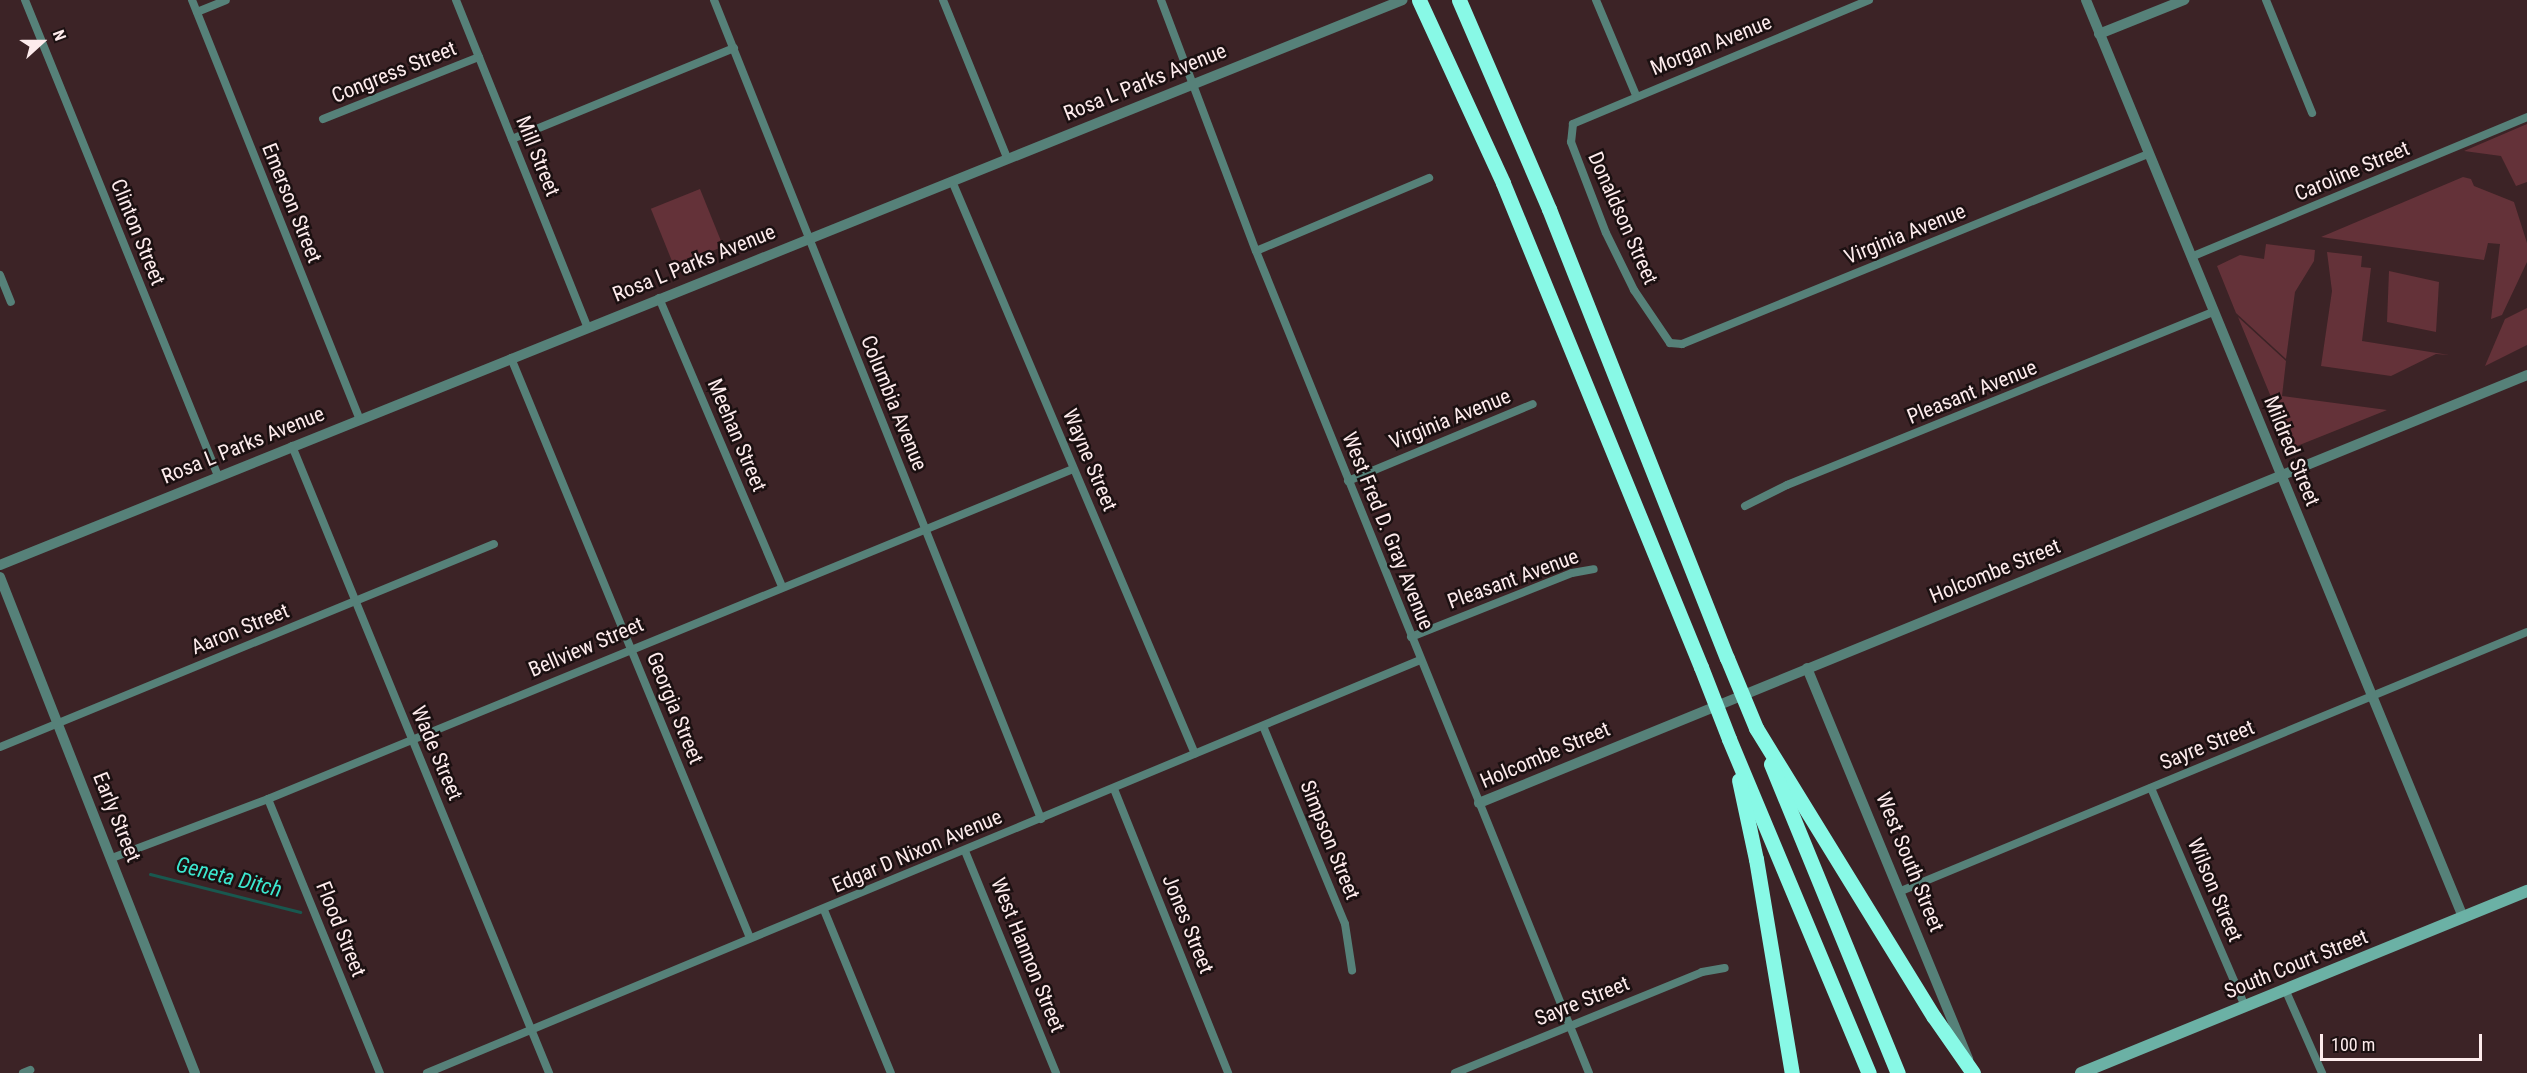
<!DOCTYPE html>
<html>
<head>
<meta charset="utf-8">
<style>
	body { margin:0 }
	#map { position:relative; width:2527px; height:1073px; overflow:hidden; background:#3c2326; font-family:"Roboto Condensed",sans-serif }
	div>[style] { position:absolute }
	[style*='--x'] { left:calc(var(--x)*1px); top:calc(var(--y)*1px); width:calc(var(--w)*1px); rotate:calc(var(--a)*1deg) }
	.green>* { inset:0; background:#643239; transform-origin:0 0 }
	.stream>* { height:3px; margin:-1.5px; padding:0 1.5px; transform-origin:1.5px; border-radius:1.5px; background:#19584f }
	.minor>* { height:8px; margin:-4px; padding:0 4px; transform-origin:4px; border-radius:4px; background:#568179 }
	.tertiary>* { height:10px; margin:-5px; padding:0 5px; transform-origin:5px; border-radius:5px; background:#568179 }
	.secondary>* { height:12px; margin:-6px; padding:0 6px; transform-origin:6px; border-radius:6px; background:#6bb1a5 }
	.motorway>* { height:15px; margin:-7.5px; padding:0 7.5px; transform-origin:7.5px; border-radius:7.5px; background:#88f9e6 }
	.motorway-bridge>* { height:15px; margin:-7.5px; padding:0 7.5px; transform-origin:7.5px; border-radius:7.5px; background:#88f9e6 }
	span { translate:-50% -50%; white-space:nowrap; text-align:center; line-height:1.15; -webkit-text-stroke:5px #1b1011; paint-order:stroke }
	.street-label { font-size:21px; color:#fdebec }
	.water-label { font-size:22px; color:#3ce7cf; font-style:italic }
	.north { position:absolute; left:12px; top:12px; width:60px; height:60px; -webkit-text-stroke:4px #1b1011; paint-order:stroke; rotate:69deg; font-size:16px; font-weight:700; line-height:24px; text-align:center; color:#fdebec }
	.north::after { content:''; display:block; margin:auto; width:21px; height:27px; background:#fdebec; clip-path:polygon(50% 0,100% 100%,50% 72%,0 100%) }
	.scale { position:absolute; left:2320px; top:1034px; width:162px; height:27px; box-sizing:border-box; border:3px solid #fdebec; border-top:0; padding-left:8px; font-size:18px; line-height:21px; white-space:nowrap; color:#fdebec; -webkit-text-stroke:4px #1b1011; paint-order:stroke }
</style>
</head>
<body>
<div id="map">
	<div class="green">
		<div style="clip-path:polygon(2527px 124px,2527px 182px,2516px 186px,2501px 156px,2464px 151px)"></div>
		<div style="clip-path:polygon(2463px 177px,2471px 179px,2474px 186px,2514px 202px,2527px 243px,2527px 262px,2502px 315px,2491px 319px,2500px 244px,2488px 243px,2484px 260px,2321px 237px)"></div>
		<div style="left:700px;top:189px;width:62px;height:53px;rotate:68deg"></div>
		<div style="clip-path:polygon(2266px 244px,2315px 250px,2314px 261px,2295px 292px,2286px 359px,2236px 313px,2217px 266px,2240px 255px,2264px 259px)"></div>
		<div style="clip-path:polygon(2327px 252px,2362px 256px,2361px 267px,2371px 268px,2362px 341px,2449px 355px,2436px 354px,2391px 376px,2321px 366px,2332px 291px)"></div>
		<div style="clip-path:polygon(2389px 271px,2439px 282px,2436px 332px,2387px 322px)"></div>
		<div style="clip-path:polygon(2527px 308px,2527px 345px,2485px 366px,2505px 319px)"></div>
		<div style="clip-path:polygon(2238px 317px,2286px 361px,2282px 396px,2387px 410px,2292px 448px)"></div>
	</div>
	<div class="stream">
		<div style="--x:150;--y:874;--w:155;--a:14.2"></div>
	</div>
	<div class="minor">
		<div style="--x:25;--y:0;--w:514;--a:67.93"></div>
		<div style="--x:192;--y:0;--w:451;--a:68.2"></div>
		<div style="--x:456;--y:0;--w:351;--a:68.1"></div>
		<div style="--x:714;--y:0;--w:882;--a:68.23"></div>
		<div style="--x:943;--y:0;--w:170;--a:67.9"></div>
		<div style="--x:1161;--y:0;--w:268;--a:69.3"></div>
		<div style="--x:1256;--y:251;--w:887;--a:67.95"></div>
		<div style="--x:1596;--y:0;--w:103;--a:67.2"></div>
		<div style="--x:1869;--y:0;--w:321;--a:157.3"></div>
		<div style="--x:1573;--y:124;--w:18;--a:96"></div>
		<div style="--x:1571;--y:142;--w:97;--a:69"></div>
		<div style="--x:1606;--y:233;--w:64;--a:63.8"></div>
		<div style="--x:1634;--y:290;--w:64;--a:55.8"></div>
		<div style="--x:1670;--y:343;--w:12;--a:5"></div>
		<div style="--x:1682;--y:344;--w:503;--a:-22.18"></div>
		<div style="--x:2266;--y:0;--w:122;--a:67.8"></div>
		<div style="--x:197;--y:12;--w:31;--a:-22"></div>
		<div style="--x:323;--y:119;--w:168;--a:-21.7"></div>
		<div style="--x:512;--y:139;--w:240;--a:-22.3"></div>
		<div style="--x:952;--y:181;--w:622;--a:67.02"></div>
		<div style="--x:1256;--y:251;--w:188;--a:-22.9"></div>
		<div style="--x:2191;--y:257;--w:364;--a:-22.6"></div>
		<div style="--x:0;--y:275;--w:29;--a:68"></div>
		<div style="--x:659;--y:298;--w:314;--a:66.9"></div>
		<div style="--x:511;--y:358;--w:627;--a:67.6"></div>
		<div style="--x:292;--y:446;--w:678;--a:67.71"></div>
		<div style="--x:1348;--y:481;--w:200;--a:-22.6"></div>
		<div style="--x:1745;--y:506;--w:47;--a:-26.6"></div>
		<div style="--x:1787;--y:485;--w:461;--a:-22.1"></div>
		<div style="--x:1411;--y:637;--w:173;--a:-21.7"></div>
		<div style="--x:1572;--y:573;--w:22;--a:-10"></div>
		<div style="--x:1263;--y:726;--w:214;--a:67.5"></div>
		<div style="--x:1345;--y:924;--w:47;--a:81.3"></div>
		<div style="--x:0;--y:747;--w:534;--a:-22.34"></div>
		<div style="--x:2151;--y:788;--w:237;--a:66.7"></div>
		<div style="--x:1114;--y:789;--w:306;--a:68.1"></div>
		<div style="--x:268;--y:799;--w:296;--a:67.8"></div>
		<div style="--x:965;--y:851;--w:240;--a:67.7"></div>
		<div style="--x:112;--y:858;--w:167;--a:-20.7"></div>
		<div style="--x:268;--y:799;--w:870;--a:-22.29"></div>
		<div style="--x:1901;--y:891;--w:677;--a:-22.48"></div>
		<div style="--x:824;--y:910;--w:176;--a:67.7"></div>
		<div style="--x:2285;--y:989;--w:92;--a:66.2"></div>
		<div style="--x:23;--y:1073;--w:8;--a:-23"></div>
		<div style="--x:427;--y:1073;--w:1075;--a:-22.58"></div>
		<div style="--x:1455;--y:1073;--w:267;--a:-22.2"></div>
		<div style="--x:1702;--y:972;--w:23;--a:-10"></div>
	</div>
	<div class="tertiary">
		<div style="--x:2086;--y:0;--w:991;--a:67.65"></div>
		<div style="--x:2099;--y:34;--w:92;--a:-21.8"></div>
		<div style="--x:0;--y:565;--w:1512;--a:-21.94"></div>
		<div style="--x:0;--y:577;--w:533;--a:68.54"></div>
		<div style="--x:1807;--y:668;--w:423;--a:67.6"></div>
		<div style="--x:1479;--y:803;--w:1132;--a:-22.21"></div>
	</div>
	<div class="secondary">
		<div style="--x:2081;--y:1073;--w:482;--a:-22.2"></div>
	</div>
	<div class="motorway">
		<div style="--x:1419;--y:0;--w:201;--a:65.3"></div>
		<div style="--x:1503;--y:183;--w:523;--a:67.75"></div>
		<div style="--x:1459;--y:0;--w:228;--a:66.7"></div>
		<div style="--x:1549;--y:209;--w:483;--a:68.4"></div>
		<div style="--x:1756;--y:728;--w:339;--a:58.4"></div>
		<div style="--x:1934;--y:1017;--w:68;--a:55.1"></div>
		<div style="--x:1729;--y:739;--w:362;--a:67.3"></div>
		<div style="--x:1771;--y:764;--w:334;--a:67.7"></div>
		<div style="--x:1739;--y:780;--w:81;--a:77.9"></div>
		<div style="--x:1756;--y:859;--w:217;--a:80.5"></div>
	</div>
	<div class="motorway-bridge">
		<div style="--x:1727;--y:658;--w:76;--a:67.5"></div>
		<div style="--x:1701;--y:667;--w:77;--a:68.7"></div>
	</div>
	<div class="street-label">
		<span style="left:1711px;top:45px;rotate:-22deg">Morgan Avenue</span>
		<span style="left:394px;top:72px;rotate:-22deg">Congress Street</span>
		<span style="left:1145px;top:82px;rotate:-22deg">Rosa L Parks Avenue</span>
		<span style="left:538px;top:156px;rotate:68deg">Mill Street</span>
		<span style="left:2352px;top:171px;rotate:-23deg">Caroline Street</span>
		<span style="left:292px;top:203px;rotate:68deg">Emerson Street</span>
		<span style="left:1623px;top:218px;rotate:66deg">Donaldson Street</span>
		<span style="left:138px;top:232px;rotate:68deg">Clinton Street</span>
		<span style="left:1905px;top:234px;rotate:-22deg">Virginia Avenue</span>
		<span style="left:694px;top:263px;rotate:-22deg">Rosa L Parks Avenue</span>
		<span style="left:1972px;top:392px;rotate:-22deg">Pleasant Avenue</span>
		<span style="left:894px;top:403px;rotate:68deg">Columbia Avenue</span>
		<span style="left:1450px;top:419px;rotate:-22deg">Virginia Avenue</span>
		<span style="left:737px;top:435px;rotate:67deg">Meehan Street</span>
		<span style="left:243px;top:445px;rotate:-22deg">Rosa L Parks Avenue</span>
		<span style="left:2292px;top:451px;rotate:68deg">Mildred Street</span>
		<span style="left:1090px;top:460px;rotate:67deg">Wayne Street</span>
		<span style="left:1388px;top:531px;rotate:68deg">West Fred D. Gray Avenue</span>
		<span style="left:1995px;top:571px;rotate:-22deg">Holcombe Street</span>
		<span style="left:1513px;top:579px;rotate:-20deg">Pleasant Avenue</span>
		<span style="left:240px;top:629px;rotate:-22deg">Aaron Street</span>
		<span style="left:586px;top:647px;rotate:-23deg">Bellview Street</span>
		<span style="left:675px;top:708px;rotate:68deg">Georgia Street</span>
		<span style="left:2207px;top:745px;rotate:-22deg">Sayre Street</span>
		<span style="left:437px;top:753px;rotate:67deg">Wade Street</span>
		<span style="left:1545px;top:755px;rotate:-23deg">Holcombe Street</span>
		<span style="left:117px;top:817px;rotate:68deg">Early Street</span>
		<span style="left:1330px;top:840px;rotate:68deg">Simpson Street</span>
		<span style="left:917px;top:851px;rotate:-23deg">Edgar D Nixon Avenue</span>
		<span style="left:1910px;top:862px;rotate:68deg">West South Street</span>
		<span style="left:2215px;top:890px;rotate:67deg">Wilson Street</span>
		<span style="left:1188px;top:924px;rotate:68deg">Jones Street</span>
		<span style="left:341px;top:929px;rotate:68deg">Flood Street</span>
		<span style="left:1028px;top:955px;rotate:68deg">West Hannon Street</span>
		<span style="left:2296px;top:964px;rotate:-22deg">South Court Street</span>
		<span style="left:1582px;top:1001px;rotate:-22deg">Sayre Street</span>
	</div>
	<div class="water-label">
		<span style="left:229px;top:877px;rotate:14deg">Geneta Ditch</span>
	</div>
	<div class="north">N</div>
	<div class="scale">100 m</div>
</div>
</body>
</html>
